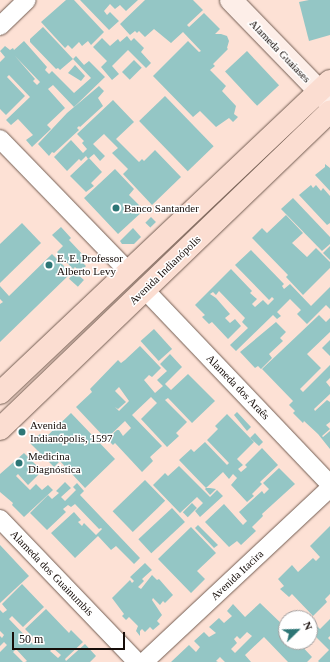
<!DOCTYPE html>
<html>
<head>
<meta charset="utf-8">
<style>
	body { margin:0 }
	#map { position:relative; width:330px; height:662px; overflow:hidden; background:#fde1d5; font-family:"Times New Roman",serif }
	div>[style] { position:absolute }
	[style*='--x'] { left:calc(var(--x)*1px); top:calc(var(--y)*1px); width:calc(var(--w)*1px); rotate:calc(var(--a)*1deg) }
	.building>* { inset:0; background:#94c6c5; transform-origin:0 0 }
	.roads { filter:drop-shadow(0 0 1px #735d52) drop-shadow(0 0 1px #735d52) }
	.street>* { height:18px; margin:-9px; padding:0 9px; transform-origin:9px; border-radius:9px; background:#fff }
	.secondary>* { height:22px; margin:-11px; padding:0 11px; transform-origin:11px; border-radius:11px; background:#fdeee8 }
	.primary>* { height:22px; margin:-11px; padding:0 11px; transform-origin:11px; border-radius:11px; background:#fbddd1 }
	.dots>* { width:11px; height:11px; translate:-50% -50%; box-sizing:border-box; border:2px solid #fff; border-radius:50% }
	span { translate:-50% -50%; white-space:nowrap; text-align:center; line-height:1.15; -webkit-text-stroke:3px #fff; paint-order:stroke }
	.street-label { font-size:11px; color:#160d09 }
	.poi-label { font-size:11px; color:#160d09 }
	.left { translate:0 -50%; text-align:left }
	.north { position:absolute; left:278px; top:610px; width:40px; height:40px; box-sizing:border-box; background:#fff; border:1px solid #a29e9d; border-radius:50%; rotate:67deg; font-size:11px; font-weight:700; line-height:16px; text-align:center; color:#160d09 }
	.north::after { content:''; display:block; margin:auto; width:14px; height:18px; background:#2d7676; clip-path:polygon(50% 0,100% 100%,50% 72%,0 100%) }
	.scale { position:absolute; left:12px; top:632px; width:113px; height:18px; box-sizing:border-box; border:2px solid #160d09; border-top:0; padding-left:5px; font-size:12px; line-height:14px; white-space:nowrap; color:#160d09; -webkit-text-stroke:3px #fff; paint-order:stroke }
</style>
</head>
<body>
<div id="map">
	<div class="building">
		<div style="clip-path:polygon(66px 0,74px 0,104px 32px,91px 45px,88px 41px,82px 46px,79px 42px,72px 49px,68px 45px,65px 48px,41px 22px)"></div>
		<div style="clip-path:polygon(80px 0,138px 0,126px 11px,120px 5px,115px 9px,110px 4px,104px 11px,107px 15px,110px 12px,119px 21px,109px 30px)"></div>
		<div style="clip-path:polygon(145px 0,193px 0,203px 10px,187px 25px,189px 27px,204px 13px,220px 29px,215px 34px,221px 34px,227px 36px,229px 41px,227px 48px,228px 49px,213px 64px,215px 66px,210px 70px,226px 86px,222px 91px,236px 106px,234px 114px,238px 117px,233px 122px,229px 118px,216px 127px,200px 111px,193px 117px,153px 76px,188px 41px,199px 52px,201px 51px,183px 32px,171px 43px,154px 29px,145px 37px,139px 31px,137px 33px,135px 31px,130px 35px,120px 24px)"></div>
		<div style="clip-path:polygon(309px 0,330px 0,330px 35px,309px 41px,299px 2px)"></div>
		<div style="clip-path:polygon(evenodd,43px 27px,73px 59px,76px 56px,84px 65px,89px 61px,105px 77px,74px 107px,53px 85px,48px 89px,65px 108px,47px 125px,51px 129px,32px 147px,26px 140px,33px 135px,18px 119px,11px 125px,6px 120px,30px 97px,9px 75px,7px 77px,25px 96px,6px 115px,0 109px,0 62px,5px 57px,0 51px,5px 46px,10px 50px,13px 48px,14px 50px,24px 41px,47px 67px,45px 70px,49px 74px,52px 71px,74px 93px,91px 78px,73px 59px,60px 70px,58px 68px,56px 69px,30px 42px,30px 39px,43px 27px,15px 56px,40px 82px,37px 85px,33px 81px,35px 79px,15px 56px)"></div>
		<div style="clip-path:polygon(127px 36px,131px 41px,134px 38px,144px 48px,141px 52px,151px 63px,146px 68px,128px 50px,112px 66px,119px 74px,112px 80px,101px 67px,107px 61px,93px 47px,102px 38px,110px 46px,118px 39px,120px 42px)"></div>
		<div style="left:247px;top:51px;width:47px;height:30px;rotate:47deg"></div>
		<div style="left:134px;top:60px;width:11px;height:17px;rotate:45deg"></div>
		<div style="clip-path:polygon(75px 65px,85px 76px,81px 81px,68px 73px)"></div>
		<div style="clip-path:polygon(99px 86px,104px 91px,98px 98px,103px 106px,80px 127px,79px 126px,77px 128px,79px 130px,54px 153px,52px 152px,49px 156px,38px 144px,67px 113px)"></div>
		<div style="left:165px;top:96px;width:70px;height:36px;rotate:46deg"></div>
		<div style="clip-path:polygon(113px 100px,134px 122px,116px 139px,139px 162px,142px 159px,144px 161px,155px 150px,181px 177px,152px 205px,123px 174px,128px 169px,112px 153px,118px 148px,104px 134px,93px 144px,105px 156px,100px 161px,94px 154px,88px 159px,86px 156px,81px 161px,79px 159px,67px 171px,54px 157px,71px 140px,83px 153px,87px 149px,82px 143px,84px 141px,77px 134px)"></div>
		<div style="clip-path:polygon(89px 158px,102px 172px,91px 183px,94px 186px,86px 192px,70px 176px)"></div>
		<div style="clip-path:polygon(325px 164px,330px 168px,330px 191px,315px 175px,325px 167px)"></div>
		<div style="clip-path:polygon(115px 169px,134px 189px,129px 195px,144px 210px,118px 234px,84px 198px)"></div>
		<div style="clip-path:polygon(311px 185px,313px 188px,316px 185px,321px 191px,323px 188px,330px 196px,330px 223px,327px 225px,299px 195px)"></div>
		<div style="clip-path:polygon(293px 198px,330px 237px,330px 244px,322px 251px,281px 209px)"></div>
		<div style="clip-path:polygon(286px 215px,303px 233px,292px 243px,307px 257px,316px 248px,330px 262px,330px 268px,303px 295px,286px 277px,288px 275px,252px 238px,262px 228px,267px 233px)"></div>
		<div style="left:151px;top:217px;width:7px;height:8px;rotate:45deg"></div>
		<div style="clip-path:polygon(22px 223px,41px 243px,0 283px,0 244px)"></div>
		<div style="clip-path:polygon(61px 227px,71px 238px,69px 240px,85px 257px,81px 261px,86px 266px,80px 272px,75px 267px,73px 269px,57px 252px,63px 246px,52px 235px)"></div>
		<div style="clip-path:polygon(133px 228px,141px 237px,134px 244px,122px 244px,120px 241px)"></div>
		<div style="clip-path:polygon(330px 246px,330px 260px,323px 253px)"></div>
		<div style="clip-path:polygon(251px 250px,284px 284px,282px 286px,284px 289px,290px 284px,311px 306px,330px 287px,330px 309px,326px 305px,307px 324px,297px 314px,301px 310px,290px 299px,277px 312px,281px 316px,277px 319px,273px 315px,236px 351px,230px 345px,248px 328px,242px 322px,245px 318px,219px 291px,216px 295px,213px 292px,210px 294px,216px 298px,230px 314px,225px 318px,230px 323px,235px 319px,241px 326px,228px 339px,212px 322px,209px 324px,202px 317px,205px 315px,195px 305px,231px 269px,252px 291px,250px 293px,257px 299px,252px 304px,255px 307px,263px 300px,268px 305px,274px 299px,272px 297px,269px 300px,235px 265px)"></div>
		<div style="clip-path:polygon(52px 254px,71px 273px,0 342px,0 304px,3px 302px,0 299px,0 286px,9px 296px)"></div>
		<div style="left:75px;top:272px;width:12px;height:9px;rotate:42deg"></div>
		<div style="clip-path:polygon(319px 315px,326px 322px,330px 318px,330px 332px,307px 354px,321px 368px,300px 389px,303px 392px,330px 365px,330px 378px,326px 382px,330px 387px,330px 394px,314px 409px,315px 411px,327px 400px,330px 402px,330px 422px,326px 425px,330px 429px,322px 436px,323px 437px,330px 431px,330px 449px,318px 434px,304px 421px,303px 423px,293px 413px,295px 411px,289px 405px,293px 401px,262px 369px)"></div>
		<div style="clip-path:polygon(276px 322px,286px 332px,280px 338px,283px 341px,269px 354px,272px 358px,261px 369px,258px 366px,255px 368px,240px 352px)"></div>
		<div style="left:154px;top:329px;width:27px;height:18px;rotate:48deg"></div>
		<div style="clip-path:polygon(330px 340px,330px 356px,322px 348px)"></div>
		<div style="clip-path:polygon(evenodd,140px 346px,161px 368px,152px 377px,149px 375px,144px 380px,155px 393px,163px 386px,157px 380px,167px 371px,160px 364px,170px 354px,182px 367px,165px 384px,171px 390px,188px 374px,215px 401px,192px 423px,168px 398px,165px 400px,187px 422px,176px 433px,179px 436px,167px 447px,141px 419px,157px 403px,151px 397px,132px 415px,162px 446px,150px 457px,153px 461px,142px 472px,115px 443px,113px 445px,107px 439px,117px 430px,119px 430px,123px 436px,131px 428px,125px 421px,106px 439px,76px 407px,92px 392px,90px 389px,118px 360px,121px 363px,125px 360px,140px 346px,119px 387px,129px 401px,119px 411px,115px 407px,118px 409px,126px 402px,115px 391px,119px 387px)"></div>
		<div style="clip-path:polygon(237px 412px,251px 427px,247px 431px,234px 415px)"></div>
		<div style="clip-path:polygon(71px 413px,115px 459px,85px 488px,60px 461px,54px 467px,30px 443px,40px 434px,45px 438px)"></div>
		<div style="clip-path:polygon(227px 414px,254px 442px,237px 459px,243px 465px,238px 469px,241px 472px,247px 467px,245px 465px,262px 448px,278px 465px,260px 482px,262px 484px,252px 494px,254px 496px,247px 502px,231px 485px,237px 478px,233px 474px,229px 479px,223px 472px,206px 488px,179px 460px,191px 449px,194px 452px,205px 442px,227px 465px,229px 463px,207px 440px,218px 429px,215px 426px)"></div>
		<div style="clip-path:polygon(255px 433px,263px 442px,259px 446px,250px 438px)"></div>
		<div style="clip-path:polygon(24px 453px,42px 471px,28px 485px,18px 474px,16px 476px,30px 490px,36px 484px,42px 490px,48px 485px,53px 490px,24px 517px,12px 505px,13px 503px,0 492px,0 474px)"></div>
		<div style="clip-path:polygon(179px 466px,210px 497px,217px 490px,223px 496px,200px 517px,195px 511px,203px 503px,197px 497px,180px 513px,153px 485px,165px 473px,168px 476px)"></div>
		<div style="clip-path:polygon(279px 468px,295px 484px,262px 514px,263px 516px,252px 527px,256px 531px,241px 545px,237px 541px,229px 547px,205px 522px,224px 504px,243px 525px,247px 521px,239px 512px,262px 491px,264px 494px,269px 489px,263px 483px)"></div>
		<div style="left:145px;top:480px;width:29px;height:45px;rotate:46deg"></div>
		<div style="clip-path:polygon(65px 482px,71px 488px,61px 497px,65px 501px,76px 490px,73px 487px,77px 483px,84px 491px,80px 495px,140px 558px,134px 564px,116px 546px,111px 550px,98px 536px,75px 558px,51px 533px,74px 512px,81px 520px,78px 522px,82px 526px,84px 523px,96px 535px,102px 529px,101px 528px,99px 529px,75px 504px,71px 507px,68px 505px,63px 509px,66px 512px,47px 530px,30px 513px,48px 495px,52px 499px,59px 493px,56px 491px)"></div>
		<div style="clip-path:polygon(206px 488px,210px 488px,216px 489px,210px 495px,205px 489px)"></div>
		<div style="left:192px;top:503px;width:7px;height:13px;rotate:45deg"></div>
		<div style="left:172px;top:508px;width:19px;height:46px;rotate:47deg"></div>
		<div style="clip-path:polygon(198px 525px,218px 545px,214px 548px,195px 528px)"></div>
		<div style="clip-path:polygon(330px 526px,330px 594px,325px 599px,327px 602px,313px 616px,292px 594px,289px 597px,280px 589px,284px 586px,278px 579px,292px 565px,298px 572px,313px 558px,316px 561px,320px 557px,310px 546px)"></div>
		<div style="clip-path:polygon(191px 527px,216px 553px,197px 571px,205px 579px,191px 593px,158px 559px)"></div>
		<div style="clip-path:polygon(0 545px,29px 576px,0 603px)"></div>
		<div style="clip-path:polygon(145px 563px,152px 570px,142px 579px,144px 581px,138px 587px,141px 589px,152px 575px,157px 580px,159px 579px,173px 595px,165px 603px,163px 601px,160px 605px,153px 598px,152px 600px,162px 615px,157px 621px,160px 624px,153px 630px,150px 627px,145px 632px,142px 629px,140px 631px,140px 636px,136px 631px,138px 626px,129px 617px,126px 620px,122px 616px,124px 614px,112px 598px,130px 580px,132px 583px,134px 581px,130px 577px)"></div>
		<div style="clip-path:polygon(evenodd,22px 584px,44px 607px,23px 627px,12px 616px,9px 619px,33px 644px,36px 640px,25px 629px,46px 609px,69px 633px,71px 630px,83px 642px,65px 659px,66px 661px,85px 644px,96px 656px,90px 662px,25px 662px,27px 661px,16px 649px,13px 652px,23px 662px,0 662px,0 652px,7px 645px,4px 642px,0 646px,0 636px,2px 638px,4px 635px,0 631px,0 610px,3px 613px,7px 610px,2px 604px,22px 584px,53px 648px,61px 655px,58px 658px,50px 651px,53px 648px)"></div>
		<div style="clip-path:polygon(evenodd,260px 603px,286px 628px,286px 642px,298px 642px,312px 657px,307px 662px,288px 662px,264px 637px,245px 655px,251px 662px,225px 662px,220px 657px,216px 661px,218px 662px,171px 662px,189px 645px,196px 652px,200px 647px,194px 641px,204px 632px,209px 637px,216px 633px,209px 627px,219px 618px,224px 623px,232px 616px,227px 611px,233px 604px,245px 617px,260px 603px,247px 632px,252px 636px,235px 653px,231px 649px,237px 643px,234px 639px,237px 636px,240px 639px,247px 632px)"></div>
		<div style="clip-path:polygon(330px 619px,330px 636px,328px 638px,330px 640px,330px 662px,319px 662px,318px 661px,329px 650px,310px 631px,313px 622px,320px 629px)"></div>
	</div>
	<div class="roads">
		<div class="street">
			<div style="--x:0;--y:26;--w:37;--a:-44"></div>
			<div style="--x:0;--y:139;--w:185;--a:45.9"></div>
			<div style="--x:145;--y:290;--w:268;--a:46.4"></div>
			<div style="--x:0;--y:519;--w:198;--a:46.2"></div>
			<div style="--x:144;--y:662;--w:255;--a:-43.1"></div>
		</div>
		<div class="secondary">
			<div style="--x:231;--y:0;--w:142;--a:45.9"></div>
		</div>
		<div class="primary">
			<div style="--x:0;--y:393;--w:454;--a:-43.4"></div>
			<div style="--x:0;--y:429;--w:458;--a:-43.9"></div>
		</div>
	</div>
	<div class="dots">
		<div style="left:116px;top:208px;background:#2d7676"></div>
		<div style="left:49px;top:265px;background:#2d7676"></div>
		<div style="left:22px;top:432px;background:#2d7676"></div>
		<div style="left:19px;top:463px;background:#2d7676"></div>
	</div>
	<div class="street-label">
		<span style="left:280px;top:51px;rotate:46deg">Alameda Guaiases</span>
		<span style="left:165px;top:270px;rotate:-44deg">Avenida Indianópolis</span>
		<span style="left:238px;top:387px;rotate:46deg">Alameda dos Araês</span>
		<span style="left:52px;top:573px;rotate:46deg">Alameda dos Guainumbis</span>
		<span style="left:237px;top:575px;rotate:-43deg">Avenida Itacira</span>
	</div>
	<div class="poi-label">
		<span class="left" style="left:124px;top:208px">Banco Santander</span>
		<span class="left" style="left:57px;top:265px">E. E. Professor<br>Alberto Levy</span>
		<span class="left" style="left:30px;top:432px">Avenida<br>Indianópolis, 1597</span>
		<span class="left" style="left:28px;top:463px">Medicina<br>Diagnóstica</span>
	</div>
	<div class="north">N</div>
	<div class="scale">50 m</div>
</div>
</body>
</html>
